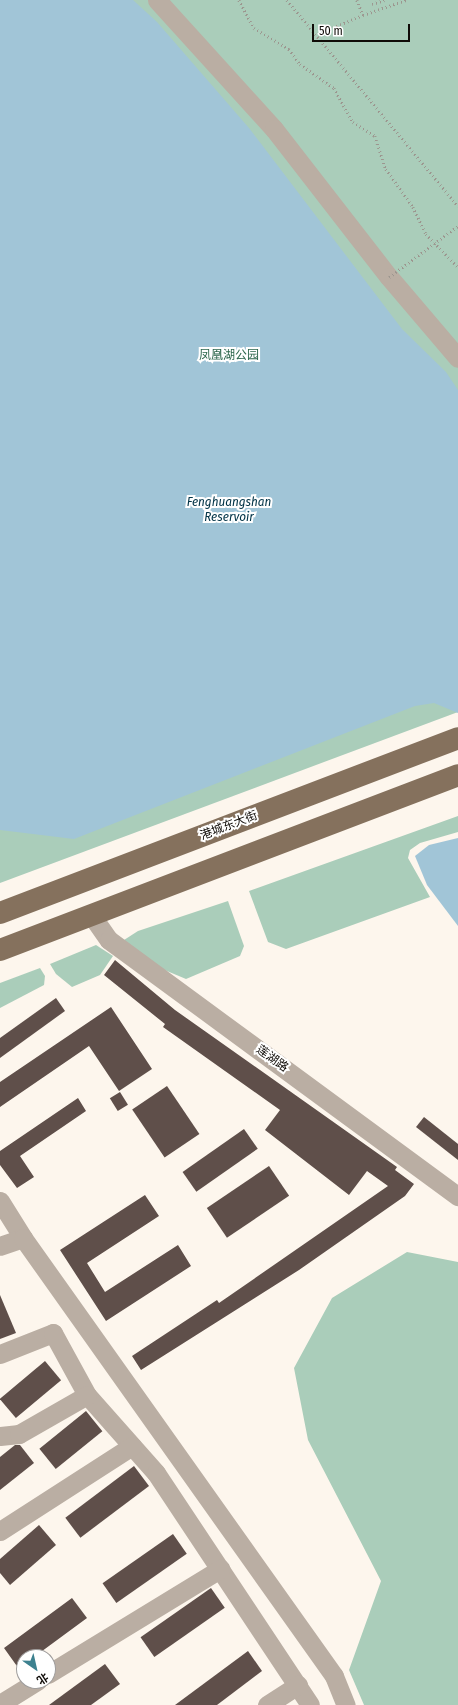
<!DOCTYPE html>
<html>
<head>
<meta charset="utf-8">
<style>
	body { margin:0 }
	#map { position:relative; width:458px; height:1705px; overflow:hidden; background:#fdf6ed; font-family:"Fira Sans Condensed","Noto Sans SC",sans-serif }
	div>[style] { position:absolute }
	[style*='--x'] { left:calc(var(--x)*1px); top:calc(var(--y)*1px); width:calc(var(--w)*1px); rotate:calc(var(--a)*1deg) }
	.green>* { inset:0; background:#aacdba }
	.water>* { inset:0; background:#a1c5d7 }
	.building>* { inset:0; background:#5f4f4a; transform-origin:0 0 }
	.path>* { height:2.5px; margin-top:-1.25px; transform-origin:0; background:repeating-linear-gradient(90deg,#9c968f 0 1px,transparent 0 4px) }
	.minor>* { height:19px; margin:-9.5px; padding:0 9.5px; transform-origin:9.5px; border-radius:9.5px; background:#baaea3 }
	.major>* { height:22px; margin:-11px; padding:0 11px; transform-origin:11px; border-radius:11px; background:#85715d }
	.path-bridge>* { height:2.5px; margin-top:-1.25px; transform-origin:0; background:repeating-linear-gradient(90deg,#9c968f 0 1px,transparent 0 4px) }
	span { translate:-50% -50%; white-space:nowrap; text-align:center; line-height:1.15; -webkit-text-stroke:4px #fff; paint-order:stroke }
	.park-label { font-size:12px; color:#2b654a }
	.street-label { font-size:12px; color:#0f0b07 }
	.water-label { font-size:13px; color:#003346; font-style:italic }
	.north { position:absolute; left:16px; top:1649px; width:40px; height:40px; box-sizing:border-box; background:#fff; border:1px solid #9f9d9c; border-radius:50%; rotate:146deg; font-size:11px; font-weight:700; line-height:16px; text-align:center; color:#0f0b07 }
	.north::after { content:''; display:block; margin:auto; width:14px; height:18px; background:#3d818f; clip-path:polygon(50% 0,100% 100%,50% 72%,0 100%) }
	.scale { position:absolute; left:312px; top:24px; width:98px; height:18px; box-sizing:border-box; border:2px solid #0f0b07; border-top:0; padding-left:5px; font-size:12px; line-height:14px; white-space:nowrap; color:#0f0b07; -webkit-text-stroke:3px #fff; paint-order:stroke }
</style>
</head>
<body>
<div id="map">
	<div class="green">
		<div style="clip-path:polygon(0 0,458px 0,458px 712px,0 883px)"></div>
		<div style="clip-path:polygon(458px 816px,458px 832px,420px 843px,410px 850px,408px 858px,430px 897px,286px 949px,268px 942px,249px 891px)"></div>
		<div style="clip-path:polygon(228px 901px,244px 946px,240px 956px,186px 979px,155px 966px,124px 940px,138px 931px)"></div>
		<div style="clip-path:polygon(96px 945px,113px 956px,100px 975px,72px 987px,56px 974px,50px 964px)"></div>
		<div style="clip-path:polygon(40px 968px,45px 976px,44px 985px,0 1008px,0 983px)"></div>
		<div style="clip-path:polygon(407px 1252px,458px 1262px,458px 1705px,364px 1705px,349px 1670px,381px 1581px,308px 1440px,294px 1368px,332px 1298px)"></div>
	</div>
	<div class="water">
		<div style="clip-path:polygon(0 0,133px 0,157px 22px,249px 128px,402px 329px,446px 372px,458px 390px,458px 713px,434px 703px,415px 706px,74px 839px,0 830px)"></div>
		<div style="clip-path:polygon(458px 838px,458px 926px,427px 885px,415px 856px,429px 845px)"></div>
	</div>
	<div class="building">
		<div style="clip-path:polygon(115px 960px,175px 1010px,397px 1167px,395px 1170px,414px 1184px,405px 1196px,299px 1270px,141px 1370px,132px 1356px,217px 1300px,219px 1303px,388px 1186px,367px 1171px,349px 1195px,265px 1130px,280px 1110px,163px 1027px,165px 1024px,104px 975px)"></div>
		<div style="clip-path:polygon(56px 998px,65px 1011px,0 1058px,0 1038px)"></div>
		<div style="clip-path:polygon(111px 1007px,152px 1069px,119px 1091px,89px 1046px,0 1107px,0 1082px)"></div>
		<div style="left:167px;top:1086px;width:58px;height:42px;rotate:56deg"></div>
		<div style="left:120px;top:1092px;width:15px;height:12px;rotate:58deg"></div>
		<div style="clip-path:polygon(78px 1098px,86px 1111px,20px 1156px,34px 1177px,17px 1188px,0 1165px,0 1151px)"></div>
		<div style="clip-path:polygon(424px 1117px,458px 1144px,458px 1160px,416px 1127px)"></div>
		<div style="left:244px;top:1129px;width:24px;height:75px;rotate:55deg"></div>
		<div style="left:269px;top:1166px;width:36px;height:75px;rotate:56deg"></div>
		<div style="clip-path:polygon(145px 1195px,159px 1216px,87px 1263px,105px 1292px,178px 1245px,191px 1266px,106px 1321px,60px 1250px)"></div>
		<div style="clip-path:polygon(0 1295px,16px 1333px,0 1339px)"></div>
		<div style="left:45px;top:1361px;width:25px;height:59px;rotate:50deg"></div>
		<div style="left:86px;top:1411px;width:26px;height:60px;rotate:51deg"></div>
		<div style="clip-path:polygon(15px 1445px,20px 1445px,34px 1463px,0 1490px,0 1457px)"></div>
		<div style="left:134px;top:1466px;width:25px;height:86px;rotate:53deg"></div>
		<div style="clip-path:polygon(39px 1525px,56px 1545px,10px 1585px,0 1573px,0 1559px)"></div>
		<div style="left:173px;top:1534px;width:24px;height:86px;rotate:55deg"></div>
		<div style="left:211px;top:1588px;width:24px;height:86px;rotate:55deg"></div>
		<div style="clip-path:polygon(72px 1598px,87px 1618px,34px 1657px,24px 1657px,24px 1676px,4px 1648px)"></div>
		<div style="clip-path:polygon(248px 1651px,262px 1671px,217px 1705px,175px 1705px)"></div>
		<div style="clip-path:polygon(105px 1664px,120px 1684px,91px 1705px,49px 1705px)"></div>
	</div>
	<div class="path">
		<div style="--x:239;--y:0;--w:32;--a:62"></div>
		<div style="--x:254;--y:28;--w:41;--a:31"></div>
		<div style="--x:289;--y:49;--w:19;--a:54"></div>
		<div style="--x:300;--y:64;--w:42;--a:35.2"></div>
		<div style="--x:334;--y:88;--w:39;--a:61"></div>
		<div style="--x:353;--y:122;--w:26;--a:32"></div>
		<div style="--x:375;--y:136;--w:35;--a:72"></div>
		<div style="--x:386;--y:169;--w:47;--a:54.6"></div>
		<div style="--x:413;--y:207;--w:30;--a:64"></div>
		<div style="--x:426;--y:234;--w:46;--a:45.9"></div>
		<div style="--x:287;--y:0;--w:268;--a:50.3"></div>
		<div style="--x:357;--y:0;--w:16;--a:68"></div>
		<div style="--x:363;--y:15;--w:46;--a:-19.2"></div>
		<div style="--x:372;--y:4;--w:13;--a:-18"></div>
		<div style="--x:318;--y:34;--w:49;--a:-22.9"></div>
	</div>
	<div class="minor">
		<div style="--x:157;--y:0;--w:174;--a:47.8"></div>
		<div style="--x:274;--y:129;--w:187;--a:52.2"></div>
		<div style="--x:389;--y:277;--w:106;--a:49.6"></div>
		<div style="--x:92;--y:916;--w:29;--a:55"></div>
		<div style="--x:109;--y:940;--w:433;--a:36.3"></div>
		<div style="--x:0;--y:1201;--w:44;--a:58.1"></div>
		<div style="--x:23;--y:1238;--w:24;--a:161"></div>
		<div style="--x:23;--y:1238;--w:537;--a:54.62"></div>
		<div style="--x:334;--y:1676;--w:31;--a:68"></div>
		<div style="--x:0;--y:1354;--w:57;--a:-21.6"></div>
		<div style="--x:53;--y:1333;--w:71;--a:61.3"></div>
		<div style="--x:87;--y:1395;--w:104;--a:48.5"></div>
		<div style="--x:156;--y:1473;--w:278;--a:56.4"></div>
		<div style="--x:0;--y:1436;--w:19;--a:-6"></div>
		<div style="--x:19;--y:1434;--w:78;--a:-29.8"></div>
		<div style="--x:0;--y:1531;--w:157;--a:-32.8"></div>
		<div style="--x:48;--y:1674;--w:202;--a:-31.4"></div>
		<div style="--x:0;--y:1704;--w:44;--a:-31.9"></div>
		<div style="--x:267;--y:1705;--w:37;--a:-33"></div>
	</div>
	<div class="major">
		<div style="--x:0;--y:913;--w:490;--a:-20.9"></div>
		<div style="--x:0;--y:950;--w:490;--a:-20.9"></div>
	</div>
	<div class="path-bridge">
		<div style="--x:389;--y:277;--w:86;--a:-36.5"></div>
	</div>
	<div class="park-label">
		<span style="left:229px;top:356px">凤凰湖公园</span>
	</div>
	<div class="street-label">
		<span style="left:229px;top:826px;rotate:-21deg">港城东大街</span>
		<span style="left:272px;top:1059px;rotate:36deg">莲湖路</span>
	</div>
	<div class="water-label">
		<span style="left:229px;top:510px">Fenghuangshan<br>Reservoir</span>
	</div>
	<div class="north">北</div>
	<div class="scale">50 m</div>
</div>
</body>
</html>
